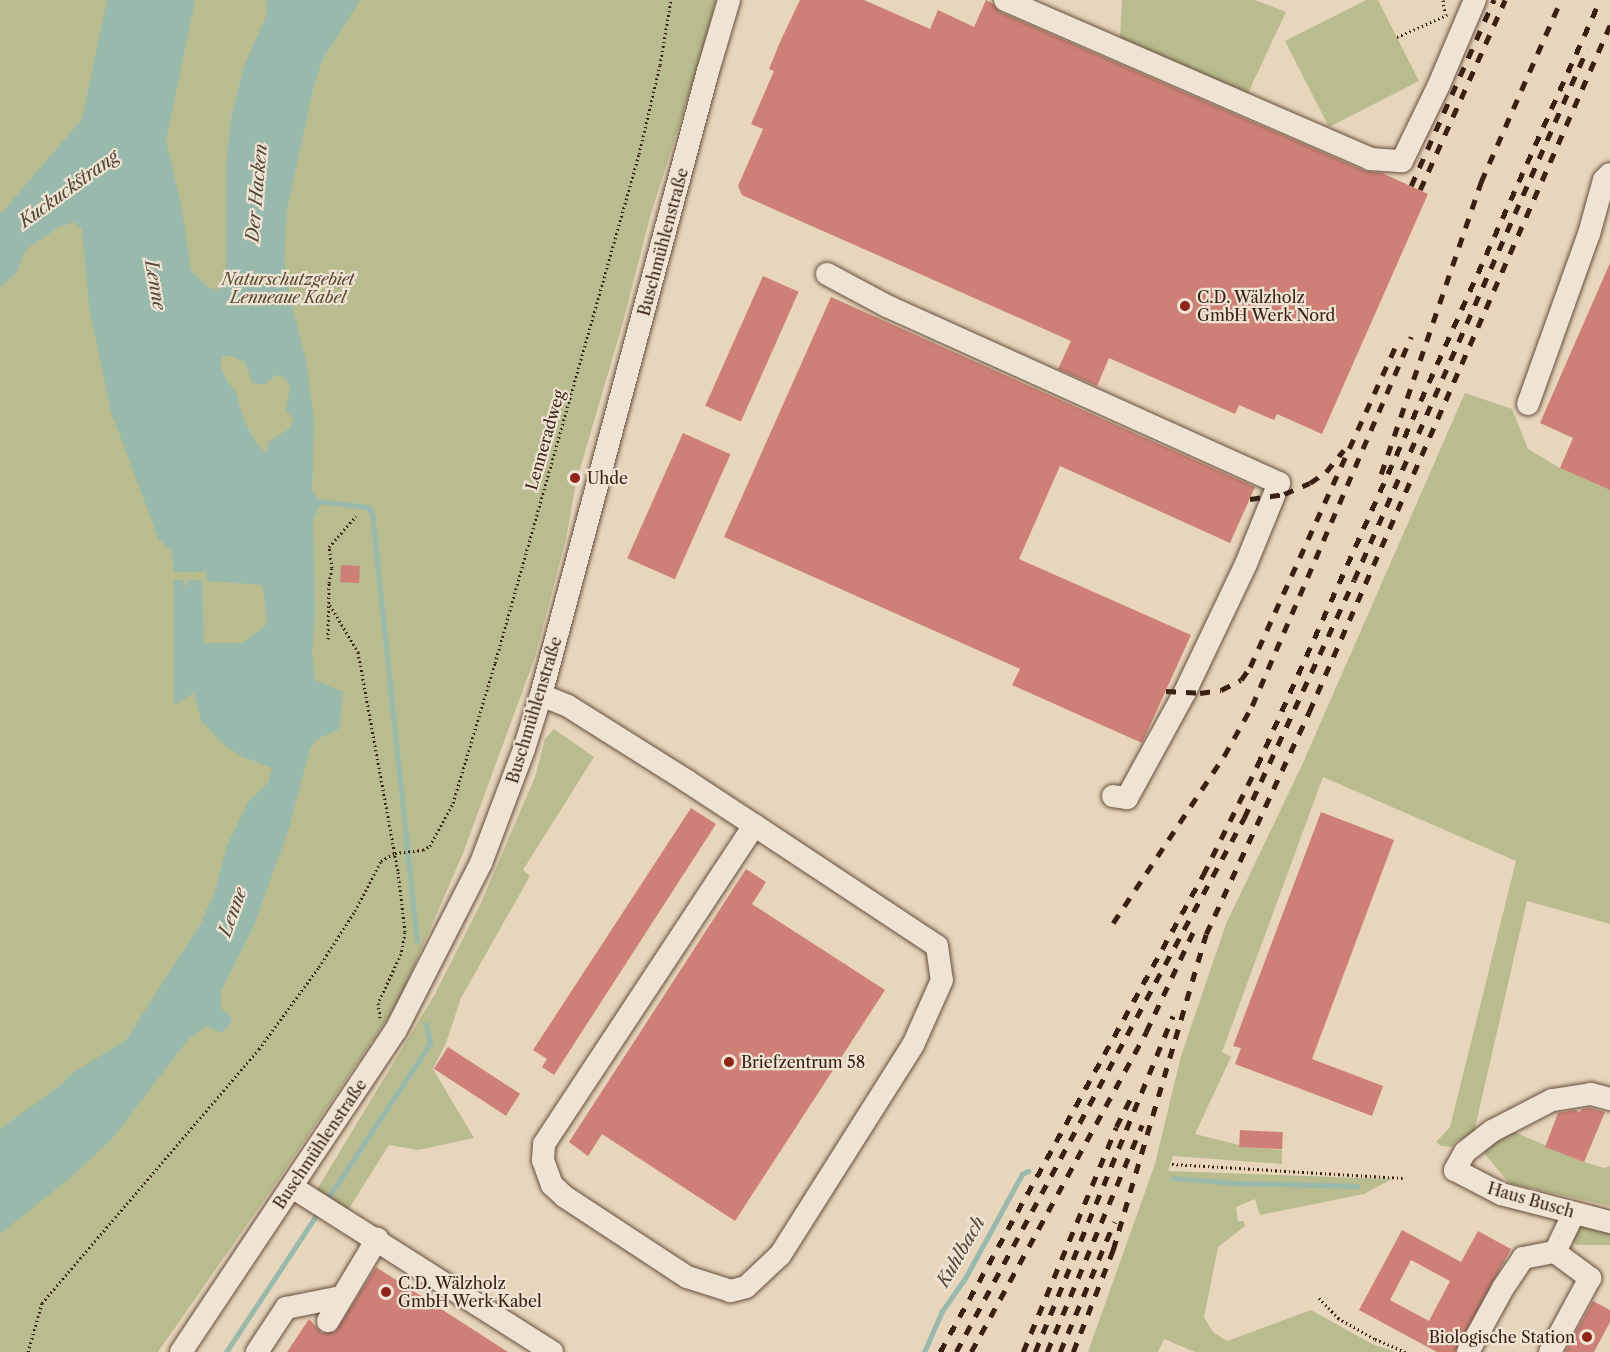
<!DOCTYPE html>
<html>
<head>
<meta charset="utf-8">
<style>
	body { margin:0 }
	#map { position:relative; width:1610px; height:1352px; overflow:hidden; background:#e7d5bc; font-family:"Libre Caslon Text",serif }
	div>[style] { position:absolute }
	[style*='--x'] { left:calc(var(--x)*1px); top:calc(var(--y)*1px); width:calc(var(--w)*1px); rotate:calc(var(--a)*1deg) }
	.green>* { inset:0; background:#b9bc8e }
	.water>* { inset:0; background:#98b9ab }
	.stream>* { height:5px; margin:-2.5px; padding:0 2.5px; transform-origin:2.5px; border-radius:2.5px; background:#98b9ab }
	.building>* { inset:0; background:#ce8077; transform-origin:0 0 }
	.path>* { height:3px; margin-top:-1.5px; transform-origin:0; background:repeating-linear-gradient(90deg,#382112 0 1.5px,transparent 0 4.5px) }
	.roads { filter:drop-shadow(0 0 2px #644e3c) drop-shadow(0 0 2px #644e3c) }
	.minor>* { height:22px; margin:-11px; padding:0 11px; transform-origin:11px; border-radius:11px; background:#efe4d3 }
	.rail>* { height:4.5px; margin-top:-2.25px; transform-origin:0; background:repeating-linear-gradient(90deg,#382112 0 10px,transparent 0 20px) }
	.dots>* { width:16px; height:16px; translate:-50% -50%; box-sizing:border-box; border:3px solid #efe4d3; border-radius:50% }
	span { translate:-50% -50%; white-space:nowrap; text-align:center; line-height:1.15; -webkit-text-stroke:4.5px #efe4d3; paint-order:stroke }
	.street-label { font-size:16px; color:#382112 }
	.park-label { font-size:16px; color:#584831; font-style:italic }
	.poi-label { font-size:16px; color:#382112 }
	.left { translate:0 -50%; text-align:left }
	.right { translate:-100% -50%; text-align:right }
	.water-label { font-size:18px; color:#504738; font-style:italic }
</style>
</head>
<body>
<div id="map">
	<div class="green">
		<div style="clip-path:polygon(0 0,716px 0,704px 47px,650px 217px,623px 322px,576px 483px,566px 539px,535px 657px,464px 851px,398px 1003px,278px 1180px,158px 1352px,0 1352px)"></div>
		<div style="clip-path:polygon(1122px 0,1255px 0,1286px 12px,1248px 93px,1120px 38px)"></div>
		<div style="clip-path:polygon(1366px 0,1378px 0,1419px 81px,1329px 127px,1285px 41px)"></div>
		<div style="clip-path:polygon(1465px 393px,1512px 409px,1528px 449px,1560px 468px,1610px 490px,1610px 924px,1527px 901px,1474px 1132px,1455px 1142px,1452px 1147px,1441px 1146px,1436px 1142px,1450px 1127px,1516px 861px,1323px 777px,1222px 1052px,1231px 1057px,1195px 1134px,1239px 1145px,1239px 1147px,1282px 1150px,1282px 1164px,1173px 1156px,1168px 1171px,1392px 1179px,1364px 1194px,1260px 1215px,1255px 1199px,1236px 1207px,1238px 1221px,1244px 1221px,1245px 1226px,1218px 1247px,1204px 1317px,1213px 1332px,1227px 1341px,1311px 1310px,1372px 1344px,1395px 1352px,1195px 1352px,1164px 1339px,1158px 1352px,1088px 1352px,1155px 1164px,1181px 1056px,1226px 924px,1302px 765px)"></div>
		<div style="clip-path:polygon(554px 729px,594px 757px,523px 870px,530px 876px,461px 998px,446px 1043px,433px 1069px,474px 1138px,418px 1150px,389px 1145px,348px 1210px,316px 1191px,435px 994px,481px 903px,535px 777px,545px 739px)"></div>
		<div style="clip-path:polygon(1505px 1128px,1584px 1162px,1604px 1168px,1610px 1166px,1610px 1206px,1509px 1183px,1479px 1147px)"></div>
		<div style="clip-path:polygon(1581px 1226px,1610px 1232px,1610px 1245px,1576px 1245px,1571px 1237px,1573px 1231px)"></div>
	</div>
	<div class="water">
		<div style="clip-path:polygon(evenodd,107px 0,195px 0,166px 141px,181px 204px,191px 270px,206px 286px,217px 290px,226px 284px,226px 165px,231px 119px,244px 66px,267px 14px,266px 0,360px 0,323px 59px,314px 85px,287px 210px,284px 262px,292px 306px,307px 365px,314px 422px,312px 491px,322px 502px,313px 520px,315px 611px,312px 655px,315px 680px,343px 692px,339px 729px,317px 739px,310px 749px,289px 828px,253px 928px,221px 991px,221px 1008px,233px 1019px,223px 1033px,205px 1026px,187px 1041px,111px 1140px,72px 1176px,0 1234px,0 1129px,60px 1086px,71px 1074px,126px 1040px,201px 923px,214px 894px,227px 846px,248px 802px,268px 783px,272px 768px,241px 756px,223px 744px,201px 720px,194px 693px,174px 705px,174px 580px,184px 580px,187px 590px,188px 580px,202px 580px,204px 643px,242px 643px,267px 624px,263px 585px,207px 581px,206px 569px,203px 572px,174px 572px,172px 551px,159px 540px,111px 412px,89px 307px,82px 230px,75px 222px,59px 227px,25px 250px,17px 272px,0 287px,0 215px,82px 119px,107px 0,223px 356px,231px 356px,245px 362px,252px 383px,265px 385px,276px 375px,285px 378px,290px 387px,286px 410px,294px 420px,289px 429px,268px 442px,267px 454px,257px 444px,244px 421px,236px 392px,227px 381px,220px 365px,223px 356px)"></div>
	</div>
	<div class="stream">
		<div style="--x:318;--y:501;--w:50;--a:6.8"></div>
		<div style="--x:368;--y:507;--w:8;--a:60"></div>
		<div style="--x:372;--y:514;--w:429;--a:84"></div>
		<div style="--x:1173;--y:1178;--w:62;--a:4.6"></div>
		<div style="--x:1235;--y:1183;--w:123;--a:1.4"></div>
		<div style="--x:326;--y:1201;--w:189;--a:-56.6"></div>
		<div style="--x:430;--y:1043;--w:19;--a:-102"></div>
		<div style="--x:226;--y:1352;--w:169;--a:-56.6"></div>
		<div style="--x:924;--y:1352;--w:45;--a:-66.3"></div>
		<div style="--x:942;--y:1311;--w:38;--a:-55"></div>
		<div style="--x:964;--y:1280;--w:121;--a:-61.3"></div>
		<div style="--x:1022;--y:1174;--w:7;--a:-27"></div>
	</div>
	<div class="building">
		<div style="clip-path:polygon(800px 0,864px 0,930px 29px,938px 10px,974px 27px,986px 0,992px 3px,1000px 12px,1365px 171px,1382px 173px,1428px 194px,1322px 434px,1277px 414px,1274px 420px,1239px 405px,1235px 414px,1109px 358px,1097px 386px,1058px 369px,1071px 341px,742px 195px,738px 186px,763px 129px,751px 124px,774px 71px,769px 69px,780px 42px)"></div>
		<div style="clip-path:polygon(1610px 263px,1610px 490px,1560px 468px,1573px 438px,1540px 423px)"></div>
		<div style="left:763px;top:276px;width:39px;height:142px;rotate:24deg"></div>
		<div style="clip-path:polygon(831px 297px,1255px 487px,1230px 543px,1060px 466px,1019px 559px,1191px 635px,1142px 743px,1012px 685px,1020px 669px,724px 537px)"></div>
		<div style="left:683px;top:433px;width:52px;height:137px;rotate:24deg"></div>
		<div style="left:341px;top:565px;width:19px;height:17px;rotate:3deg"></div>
		<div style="clip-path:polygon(691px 808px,716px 824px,554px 1075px,542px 1067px,547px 1059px,533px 1050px)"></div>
		<div style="clip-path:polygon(1321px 812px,1394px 840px,1312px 1059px,1383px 1086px,1372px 1116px,1235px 1064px,1241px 1048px,1233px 1046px)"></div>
		<div style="clip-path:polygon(746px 869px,766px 882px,752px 904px,885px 990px,735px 1221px,602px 1134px,588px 1156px,569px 1142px)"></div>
		<div style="left:448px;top:1047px;width:86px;height:26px;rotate:33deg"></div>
		<div style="clip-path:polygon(1590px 1108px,1605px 1112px,1584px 1162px,1545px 1147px,1558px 1113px,1575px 1110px,1580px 1112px,1582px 1109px)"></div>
		<div style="left:1240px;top:1130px;width:43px;height:17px;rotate:3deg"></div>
		<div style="clip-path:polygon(evenodd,1402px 1230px,1461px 1262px,1478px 1231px,1511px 1249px,1455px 1352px,1437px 1352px,1359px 1310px,1402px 1230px,1411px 1260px,1450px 1281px,1429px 1321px,1390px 1300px,1411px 1260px)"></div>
		<div style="clip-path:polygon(376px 1267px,508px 1352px,287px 1352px,309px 1319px,322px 1333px,335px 1332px)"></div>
		<div style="clip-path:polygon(1593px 1301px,1610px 1310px,1610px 1322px,1594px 1352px,1565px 1352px)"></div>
	</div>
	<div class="path">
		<div style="--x:1443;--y:0;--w:14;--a:82"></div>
		<div style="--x:1397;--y:37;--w:55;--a:-23.7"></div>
		<div style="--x:330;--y:605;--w:55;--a:59.2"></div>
		<div style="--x:358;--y:652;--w:224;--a:79.7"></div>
		<div style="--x:398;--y:872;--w:60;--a:83.3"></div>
		<div style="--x:405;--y:932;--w:22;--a:100"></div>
		<div style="--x:401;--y:954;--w:54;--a:115.1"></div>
		<div style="--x:378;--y:1003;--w:15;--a:82"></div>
		<div style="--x:328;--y:639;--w:56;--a:-89"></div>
		<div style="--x:329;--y:583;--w:15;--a:-79"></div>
		<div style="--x:332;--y:568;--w:21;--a:-98"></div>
		<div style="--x:329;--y:547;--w:41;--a:-48.9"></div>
		<div style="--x:1172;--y:1164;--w:231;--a:3.5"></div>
		<div style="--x:1319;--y:1298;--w:28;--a:46"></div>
		<div style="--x:1338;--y:1318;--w:43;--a:29.6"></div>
		<div style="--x:1375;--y:1339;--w:33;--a:23"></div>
		<div style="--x:28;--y:1352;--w:51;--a:-74.1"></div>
		<div style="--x:42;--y:1303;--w:334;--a:-49.5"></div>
		<div style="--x:259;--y:1049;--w:102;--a:-53.8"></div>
		<div style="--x:319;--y:967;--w:67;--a:-57.3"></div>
		<div style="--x:355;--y:911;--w:56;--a:-62.5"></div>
		<div style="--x:381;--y:861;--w:16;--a:-30"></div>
		<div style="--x:395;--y:853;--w:28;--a:-6"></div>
		<div style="--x:423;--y:850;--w:8;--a:-30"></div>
		<div style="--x:430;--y:846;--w:49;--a:-61.9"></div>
		<div style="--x:453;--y:803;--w:146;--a:-73.3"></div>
		<div style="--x:495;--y:663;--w:529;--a:-74.2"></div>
		<div style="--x:639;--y:154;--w:91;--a:-76.7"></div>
		<div style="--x:660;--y:65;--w:66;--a:-80.4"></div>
	</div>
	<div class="roads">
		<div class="minor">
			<div style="--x:1005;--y:0;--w:398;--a:23.5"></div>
			<div style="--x:1370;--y:159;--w:32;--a:4"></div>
			<div style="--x:1402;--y:161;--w:82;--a:-64.1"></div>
			<div style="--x:1438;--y:87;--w:95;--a:-67"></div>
			<div style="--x:827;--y:274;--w:68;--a:28.1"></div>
			<div style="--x:887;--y:306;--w:430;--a:24.3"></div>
			<div style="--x:1279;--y:483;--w:87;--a:112.2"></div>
			<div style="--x:1246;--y:564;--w:142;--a:115.5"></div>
			<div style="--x:1185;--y:692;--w:121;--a:118.7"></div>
			<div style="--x:1127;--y:798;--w:14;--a:-172"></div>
			<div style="--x:1528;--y:404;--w:181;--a:-70.3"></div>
			<div style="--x:1589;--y:234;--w:56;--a:-74.5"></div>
			<div style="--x:1604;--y:180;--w:8;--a:-45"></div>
			<div style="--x:541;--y:695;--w:29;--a:22"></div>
			<div style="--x:568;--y:706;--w:141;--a:32.2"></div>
			<div style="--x:687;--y:781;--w:80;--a:33.3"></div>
			<div style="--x:754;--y:825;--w:219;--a:33.5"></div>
			<div style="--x:937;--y:946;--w:34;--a:82"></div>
			<div style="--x:942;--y:980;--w:71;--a:114"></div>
			<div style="--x:913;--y:1045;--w:249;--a:122.3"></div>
			<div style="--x:780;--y:1255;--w:47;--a:136.7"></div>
			<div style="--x:746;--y:1287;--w:16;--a:165"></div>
			<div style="--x:731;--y:1291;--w:46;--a:-162.3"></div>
			<div style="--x:687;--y:1277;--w:146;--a:-146.7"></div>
			<div style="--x:565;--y:1197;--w:18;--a:-137"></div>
			<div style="--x:552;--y:1185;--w:27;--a:-110"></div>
			<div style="--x:543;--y:1160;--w:16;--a:-86"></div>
			<div style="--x:544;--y:1144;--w:382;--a:-56.6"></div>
			<div style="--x:1610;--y:1099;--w:20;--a:-165"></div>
			<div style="--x:1591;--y:1094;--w:39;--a:171"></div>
			<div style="--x:1552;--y:1100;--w:68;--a:152.7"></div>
			<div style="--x:1492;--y:1131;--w:34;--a:142"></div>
			<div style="--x:1465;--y:1152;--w:21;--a:119"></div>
			<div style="--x:1455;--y:1170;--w:52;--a:27.6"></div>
			<div style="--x:1501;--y:1194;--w:113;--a:14.4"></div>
			<div style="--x:292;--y:1187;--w:308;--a:32.4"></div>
			<div style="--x:1555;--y:1252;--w:43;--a:-64"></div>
			<div style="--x:328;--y:1321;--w:96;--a:-59.1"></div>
			<div style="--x:181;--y:1352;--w:387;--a:-56.3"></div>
			<div style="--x:396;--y:1030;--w:187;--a:-63"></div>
			<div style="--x:481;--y:863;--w:122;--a:-69.3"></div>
			<div style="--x:524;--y:749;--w:57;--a:-72.5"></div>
			<div style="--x:541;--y:695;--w:646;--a:-75.02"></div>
			<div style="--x:708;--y:71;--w:74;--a:-73.5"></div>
			<div style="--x:257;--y:1352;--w:53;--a:-56.6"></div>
			<div style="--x:286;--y:1308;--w:56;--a:-11.3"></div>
			<div style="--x:1468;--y:1352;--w:73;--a:-61.3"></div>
			<div style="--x:1503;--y:1288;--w:36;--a:-56"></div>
			<div style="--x:1523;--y:1258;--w:33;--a:-11"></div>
			<div style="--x:1555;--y:1252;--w:44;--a:36.6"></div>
			<div style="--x:1590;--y:1278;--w:84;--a:118.4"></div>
		</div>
	</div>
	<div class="rail">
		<div style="--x:1411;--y:186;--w:204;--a:-66"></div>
		<div style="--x:1420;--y:190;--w:208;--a:-65.9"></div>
		<div style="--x:1381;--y:474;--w:309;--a:-71.1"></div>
		<div style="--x:1481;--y:182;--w:199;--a:-66.3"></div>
		<div style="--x:1250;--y:499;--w:34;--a:-8"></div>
		<div style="--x:1284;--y:494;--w:28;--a:-23"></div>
		<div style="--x:1310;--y:483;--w:19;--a:-35"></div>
		<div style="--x:1326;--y:472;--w:28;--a:-51"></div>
		<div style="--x:1166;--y:691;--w:34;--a:3"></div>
		<div style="--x:1200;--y:693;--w:21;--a:-8"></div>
		<div style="--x:1221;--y:690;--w:22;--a:-27"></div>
		<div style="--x:1241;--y:680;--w:16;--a:-55"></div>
		<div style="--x:1250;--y:667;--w:354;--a:-65.6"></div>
		<div style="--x:1113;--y:923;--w:201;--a:-56.4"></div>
		<div style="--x:1224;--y:756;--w:57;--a:-60.8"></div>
		<div style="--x:1252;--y:706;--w:402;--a:-66.7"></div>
		<div style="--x:940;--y:1352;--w:545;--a:-61.13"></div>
		<div style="--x:1203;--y:875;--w:122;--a:-63.6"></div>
		<div style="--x:1257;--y:766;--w:839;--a:-65.88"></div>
		<div style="--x:956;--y:1352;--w:607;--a:-61.66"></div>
		<div style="--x:1244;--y:818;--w:262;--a:-65.2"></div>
		<div style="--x:1354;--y:580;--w:580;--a:-66.31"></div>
		<div style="--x:971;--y:1352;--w:365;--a:-61.3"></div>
		<div style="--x:1146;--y:1032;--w:113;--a:-64.8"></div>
		<div style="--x:1023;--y:1352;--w:243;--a:-67.5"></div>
		<div style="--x:1116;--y:1127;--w:37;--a:-63"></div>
		<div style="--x:1035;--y:1352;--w:363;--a:-67.7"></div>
		<div style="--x:1047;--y:1352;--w:246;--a:-67.3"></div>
		<div style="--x:1060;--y:1352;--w:141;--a:-67.4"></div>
		<div style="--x:1073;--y:1352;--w:110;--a:-68.6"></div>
		<div style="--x:1113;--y:1250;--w:329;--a:-73.6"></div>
		<div style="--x:1206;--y:934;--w:245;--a:-65.1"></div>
		<div style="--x:1309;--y:712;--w:750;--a:-66.34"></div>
	</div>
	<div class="dots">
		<div style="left:1185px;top:306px;background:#8f2418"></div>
		<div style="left:575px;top:478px;background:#8f2418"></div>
		<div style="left:729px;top:1062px;background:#8f2418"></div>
		<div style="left:386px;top:1292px;background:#8f2418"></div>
		<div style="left:1587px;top:1337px;background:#8f2418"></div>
	</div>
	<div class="street-label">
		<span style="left:663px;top:242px;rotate:-75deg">Buschmühlenstraße</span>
		<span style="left:545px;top:440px;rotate:-74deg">Lenneradweg</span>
		<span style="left:534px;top:710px;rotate:-73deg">Buschmühlenstraße</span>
		<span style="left:320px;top:1144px;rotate:-56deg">Buschmühlenstraße</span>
		<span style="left:1531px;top:1200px;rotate:16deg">Haus Busch</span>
	</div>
	<div class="park-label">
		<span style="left:288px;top:288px">Naturschutzgebiet<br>Lenneaue Kabel</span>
	</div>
	<div class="poi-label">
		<span class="left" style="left:1197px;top:306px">C.D. Wälzholz<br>GmbH Werk Nord</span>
		<span class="left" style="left:587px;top:478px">Uhde</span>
		<span class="left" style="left:741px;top:1062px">Briefzentrum 58</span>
		<span class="left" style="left:398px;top:1292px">C.D. Wälzholz<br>GmbH Werk Kabel</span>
		<span class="right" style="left:1575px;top:1337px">Biologische Station</span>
	</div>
	<div class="water-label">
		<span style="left:69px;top:189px;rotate:-36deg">Kuckuckstrang</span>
		<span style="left:257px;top:193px;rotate:-85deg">Der Hacken</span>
		<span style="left:155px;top:285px;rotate:80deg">Lenne</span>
		<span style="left:233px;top:912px;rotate:-70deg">Lenne</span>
		<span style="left:961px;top:1252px;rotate:-60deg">Kuhlbach</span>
	</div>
</div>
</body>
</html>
